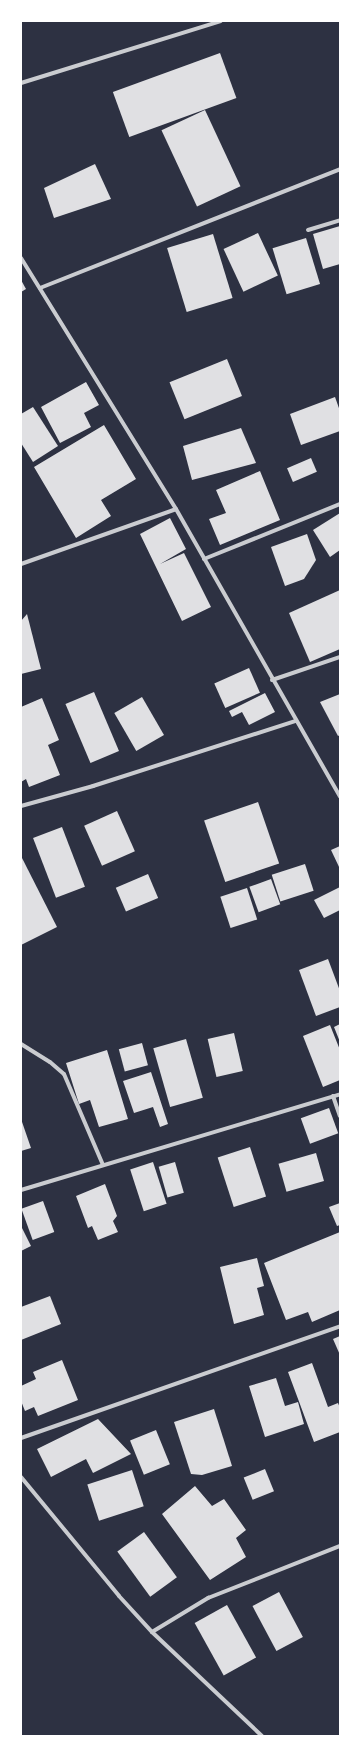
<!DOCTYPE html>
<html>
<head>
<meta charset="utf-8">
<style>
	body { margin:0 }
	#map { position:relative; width:361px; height:1757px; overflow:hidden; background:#2d3142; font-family:"Crimson Pro",serif }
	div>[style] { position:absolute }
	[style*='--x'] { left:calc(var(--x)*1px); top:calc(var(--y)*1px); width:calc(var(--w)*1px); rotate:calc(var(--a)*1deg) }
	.building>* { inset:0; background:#e0e0e3; transform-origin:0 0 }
	.minor>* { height:4px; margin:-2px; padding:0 2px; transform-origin:2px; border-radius:2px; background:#caccd0 }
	span { translate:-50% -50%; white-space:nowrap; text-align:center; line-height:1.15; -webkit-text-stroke:3.5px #fff; paint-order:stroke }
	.frame { position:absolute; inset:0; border:22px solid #fff; pointer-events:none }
</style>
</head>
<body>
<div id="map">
	<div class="building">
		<div style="left:220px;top:53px;width:48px;height:114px;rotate:70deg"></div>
		<div style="left:205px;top:110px;width:84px;height:48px;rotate:65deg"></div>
		<div style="clip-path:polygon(95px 164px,111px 199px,54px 218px,44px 188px)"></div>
		<div style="clip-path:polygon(340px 226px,340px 264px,323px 269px,313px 234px)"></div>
		<div style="left:258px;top:233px;width:47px;height:38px;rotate:65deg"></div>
		<div style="left:213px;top:234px;width:67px;height:48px;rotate:73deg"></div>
		<div style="left:306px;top:238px;width:48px;height:35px;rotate:73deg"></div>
		<div style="clip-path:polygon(21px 280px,26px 289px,21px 292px)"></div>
		<div style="left:227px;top:359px;width:40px;height:62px;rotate:68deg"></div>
		<div style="clip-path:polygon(86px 382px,99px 405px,84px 413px,91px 427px,60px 443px,41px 407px)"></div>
		<div style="clip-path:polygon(335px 397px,340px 411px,340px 431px,301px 445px,290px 414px)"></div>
		<div style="clip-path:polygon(33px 407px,58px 446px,33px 462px,21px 443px,21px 414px)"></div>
		<div style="clip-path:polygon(104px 425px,136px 479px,101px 500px,111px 516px,76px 538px,34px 467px)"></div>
		<div style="clip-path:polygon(241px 428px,256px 463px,192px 480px,183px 446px)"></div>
		<div style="left:311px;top:458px;width:15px;height:26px;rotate:67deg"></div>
		<div style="clip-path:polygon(260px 471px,280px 520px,220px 545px,209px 519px,226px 513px,216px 490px)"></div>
		<div style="clip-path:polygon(340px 513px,340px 550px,330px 557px,313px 530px)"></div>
		<div style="clip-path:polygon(170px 518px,186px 549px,160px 564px,184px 553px,211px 607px,182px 621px,140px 534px)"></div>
		<div style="clip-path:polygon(307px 534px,316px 560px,304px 579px,285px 586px,271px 547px)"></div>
		<div style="clip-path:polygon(340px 590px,340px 649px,310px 662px,289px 613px)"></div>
		<div style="clip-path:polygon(27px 614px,41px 669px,21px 674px,21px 621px)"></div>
		<div style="left:249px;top:668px;width:27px;height:38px;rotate:66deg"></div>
		<div style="left:94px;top:692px;width:64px;height:31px;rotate:67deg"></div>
		<div style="clip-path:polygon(265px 693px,275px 712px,249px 725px,242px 712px,232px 717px,229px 711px)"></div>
		<div style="clip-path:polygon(340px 694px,340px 735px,338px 736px,320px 702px)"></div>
		<div style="left:142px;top:697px;width:44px;height:32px;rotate:60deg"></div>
		<div style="clip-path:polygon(42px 698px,59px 740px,48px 745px,60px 775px,29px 787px,26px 779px,21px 782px,21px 707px)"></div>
		<div style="left:258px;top:802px;width:65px;height:57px;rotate:71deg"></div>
		<div style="left:117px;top:811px;width:44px;height:36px;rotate:66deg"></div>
		<div style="left:62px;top:827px;width:64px;height:31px;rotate:69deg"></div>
		<div style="clip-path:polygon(340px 846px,340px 869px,331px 850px)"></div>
		<div style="clip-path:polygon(21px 856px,57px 927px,21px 945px)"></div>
		<div style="left:305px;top:864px;width:28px;height:35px;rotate:72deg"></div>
		<div style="left:148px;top:874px;width:26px;height:35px;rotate:67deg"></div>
		<div style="left:271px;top:879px;width:27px;height:23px;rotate:70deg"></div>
		<div style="clip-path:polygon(340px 887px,340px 910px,324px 918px,314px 900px)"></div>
		<div style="left:247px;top:888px;width:33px;height:28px;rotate:72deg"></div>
		<div style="clip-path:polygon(328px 959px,340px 991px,340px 1007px,316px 1016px,299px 970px)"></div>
		<div style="clip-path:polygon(340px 1024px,340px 1042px,334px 1027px)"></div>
		<div style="clip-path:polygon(330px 1025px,340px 1050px,340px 1080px,323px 1087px,303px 1036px)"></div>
		<div style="left:234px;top:1033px;width:39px;height:27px;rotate:77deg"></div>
		<div style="left:186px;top:1039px;width:61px;height:34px;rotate:74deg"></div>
		<div style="left:142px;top:1043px;width:23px;height:24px;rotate:75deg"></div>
		<div style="clip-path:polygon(107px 1050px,128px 1119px,99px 1127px,90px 1100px,79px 1104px,66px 1063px)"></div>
		<div style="clip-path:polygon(151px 1072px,168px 1124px,160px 1127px,153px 1107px,134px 1113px,123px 1081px)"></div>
		<div style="left:329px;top:1108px;width:27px;height:30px;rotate:70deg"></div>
		<div style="clip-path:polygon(21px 1119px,31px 1148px,21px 1151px)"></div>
		<div style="left:250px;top:1147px;width:52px;height:34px;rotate:72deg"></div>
		<div style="left:316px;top:1153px;width:29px;height:39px;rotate:74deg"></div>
		<div style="left:153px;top:1162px;width:44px;height:24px;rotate:72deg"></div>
		<div style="left:175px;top:1162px;width:32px;height:17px;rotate:74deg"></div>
		<div style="clip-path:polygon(105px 1184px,117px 1216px,113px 1221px,118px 1232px,98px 1240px,92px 1226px,88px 1228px,76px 1196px)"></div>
		<div style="left:43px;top:1201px;width:33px;height:23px;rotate:70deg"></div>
		<div style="clip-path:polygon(340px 1203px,340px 1225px,337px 1226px,329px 1207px)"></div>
		<div style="clip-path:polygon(21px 1226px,31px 1246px,21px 1251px)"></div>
		<div style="clip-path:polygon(340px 1232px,340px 1310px,312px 1322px,308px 1312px,286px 1320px,264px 1263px)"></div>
		<div style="clip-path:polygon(257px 1258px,264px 1286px,257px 1288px,264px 1315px,234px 1324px,220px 1267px)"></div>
		<div style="clip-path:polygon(50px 1296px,61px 1324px,21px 1340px,21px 1307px)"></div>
		<div style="clip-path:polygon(340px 1336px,340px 1355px,333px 1339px)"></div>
		<div style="clip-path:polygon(62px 1360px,78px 1400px,38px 1416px,34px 1407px,25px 1411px,21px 1401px,21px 1386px,36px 1379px,33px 1372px)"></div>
		<div style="clip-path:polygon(312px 1363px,328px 1407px,338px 1403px,340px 1408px,340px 1432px,314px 1442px,288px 1372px)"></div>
		<div style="clip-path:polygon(276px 1378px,285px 1406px,298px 1402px,304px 1424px,265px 1437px,249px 1386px)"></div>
		<div style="clip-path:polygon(214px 1409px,232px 1466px,202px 1475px,191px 1474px,174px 1422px)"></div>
		<div style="clip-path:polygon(98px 1419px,131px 1454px,93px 1473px,86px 1459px,51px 1477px,37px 1449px)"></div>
		<div style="left:156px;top:1430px;width:37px;height:28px;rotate:68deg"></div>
		<div style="left:265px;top:1469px;width:24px;height:23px;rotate:68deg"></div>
		<div style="left:132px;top:1470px;width:38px;height:47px;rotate:72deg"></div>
		<div style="clip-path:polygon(195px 1486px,212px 1506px,224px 1499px,246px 1530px,236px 1538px,246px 1557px,210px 1580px,162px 1514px)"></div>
		<div style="left:144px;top:1532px;width:56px;height:33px;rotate:54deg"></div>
		<div style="left:279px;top:1592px;width:51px;height:30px;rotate:62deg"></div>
		<div style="left:227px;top:1605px;width:60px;height:37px;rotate:61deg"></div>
	</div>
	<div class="minor">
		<div style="--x:21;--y:83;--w:209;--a:-17.2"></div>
		<div style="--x:308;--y:230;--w:34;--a:-17"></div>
		<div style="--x:21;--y:258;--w:295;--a:58.3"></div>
		<div style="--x:176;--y:509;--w:331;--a:60.3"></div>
		<div style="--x:40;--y:288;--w:323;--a:-21.6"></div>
		<div style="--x:204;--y:559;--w:147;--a:-22"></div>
		<div style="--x:21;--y:564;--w:164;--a:-19.5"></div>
		<div style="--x:272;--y:680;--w:72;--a:-18.7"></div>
		<div style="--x:21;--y:806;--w:75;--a:-15.5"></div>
		<div style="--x:93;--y:786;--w:213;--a:-17.8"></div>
		<div style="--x:21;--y:1044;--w:34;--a:32"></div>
		<div style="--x:50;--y:1062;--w:18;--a:41"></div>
		<div style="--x:64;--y:1074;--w:99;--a:66.8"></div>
		<div style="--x:333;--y:1096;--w:21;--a:71"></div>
		<div style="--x:21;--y:1190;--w:333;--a:-16.7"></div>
		<div style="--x:21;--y:1438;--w:338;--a:-19.3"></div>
		<div style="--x:21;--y:1477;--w:154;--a:50.5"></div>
		<div style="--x:119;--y:1596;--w:49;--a:47.5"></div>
		<div style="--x:152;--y:1632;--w:151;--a:43.4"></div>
		<div style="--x:152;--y:1632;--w:66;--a:-31.3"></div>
		<div style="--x:208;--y:1598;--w:142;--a:-21.5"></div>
	</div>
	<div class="frame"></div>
</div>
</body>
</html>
